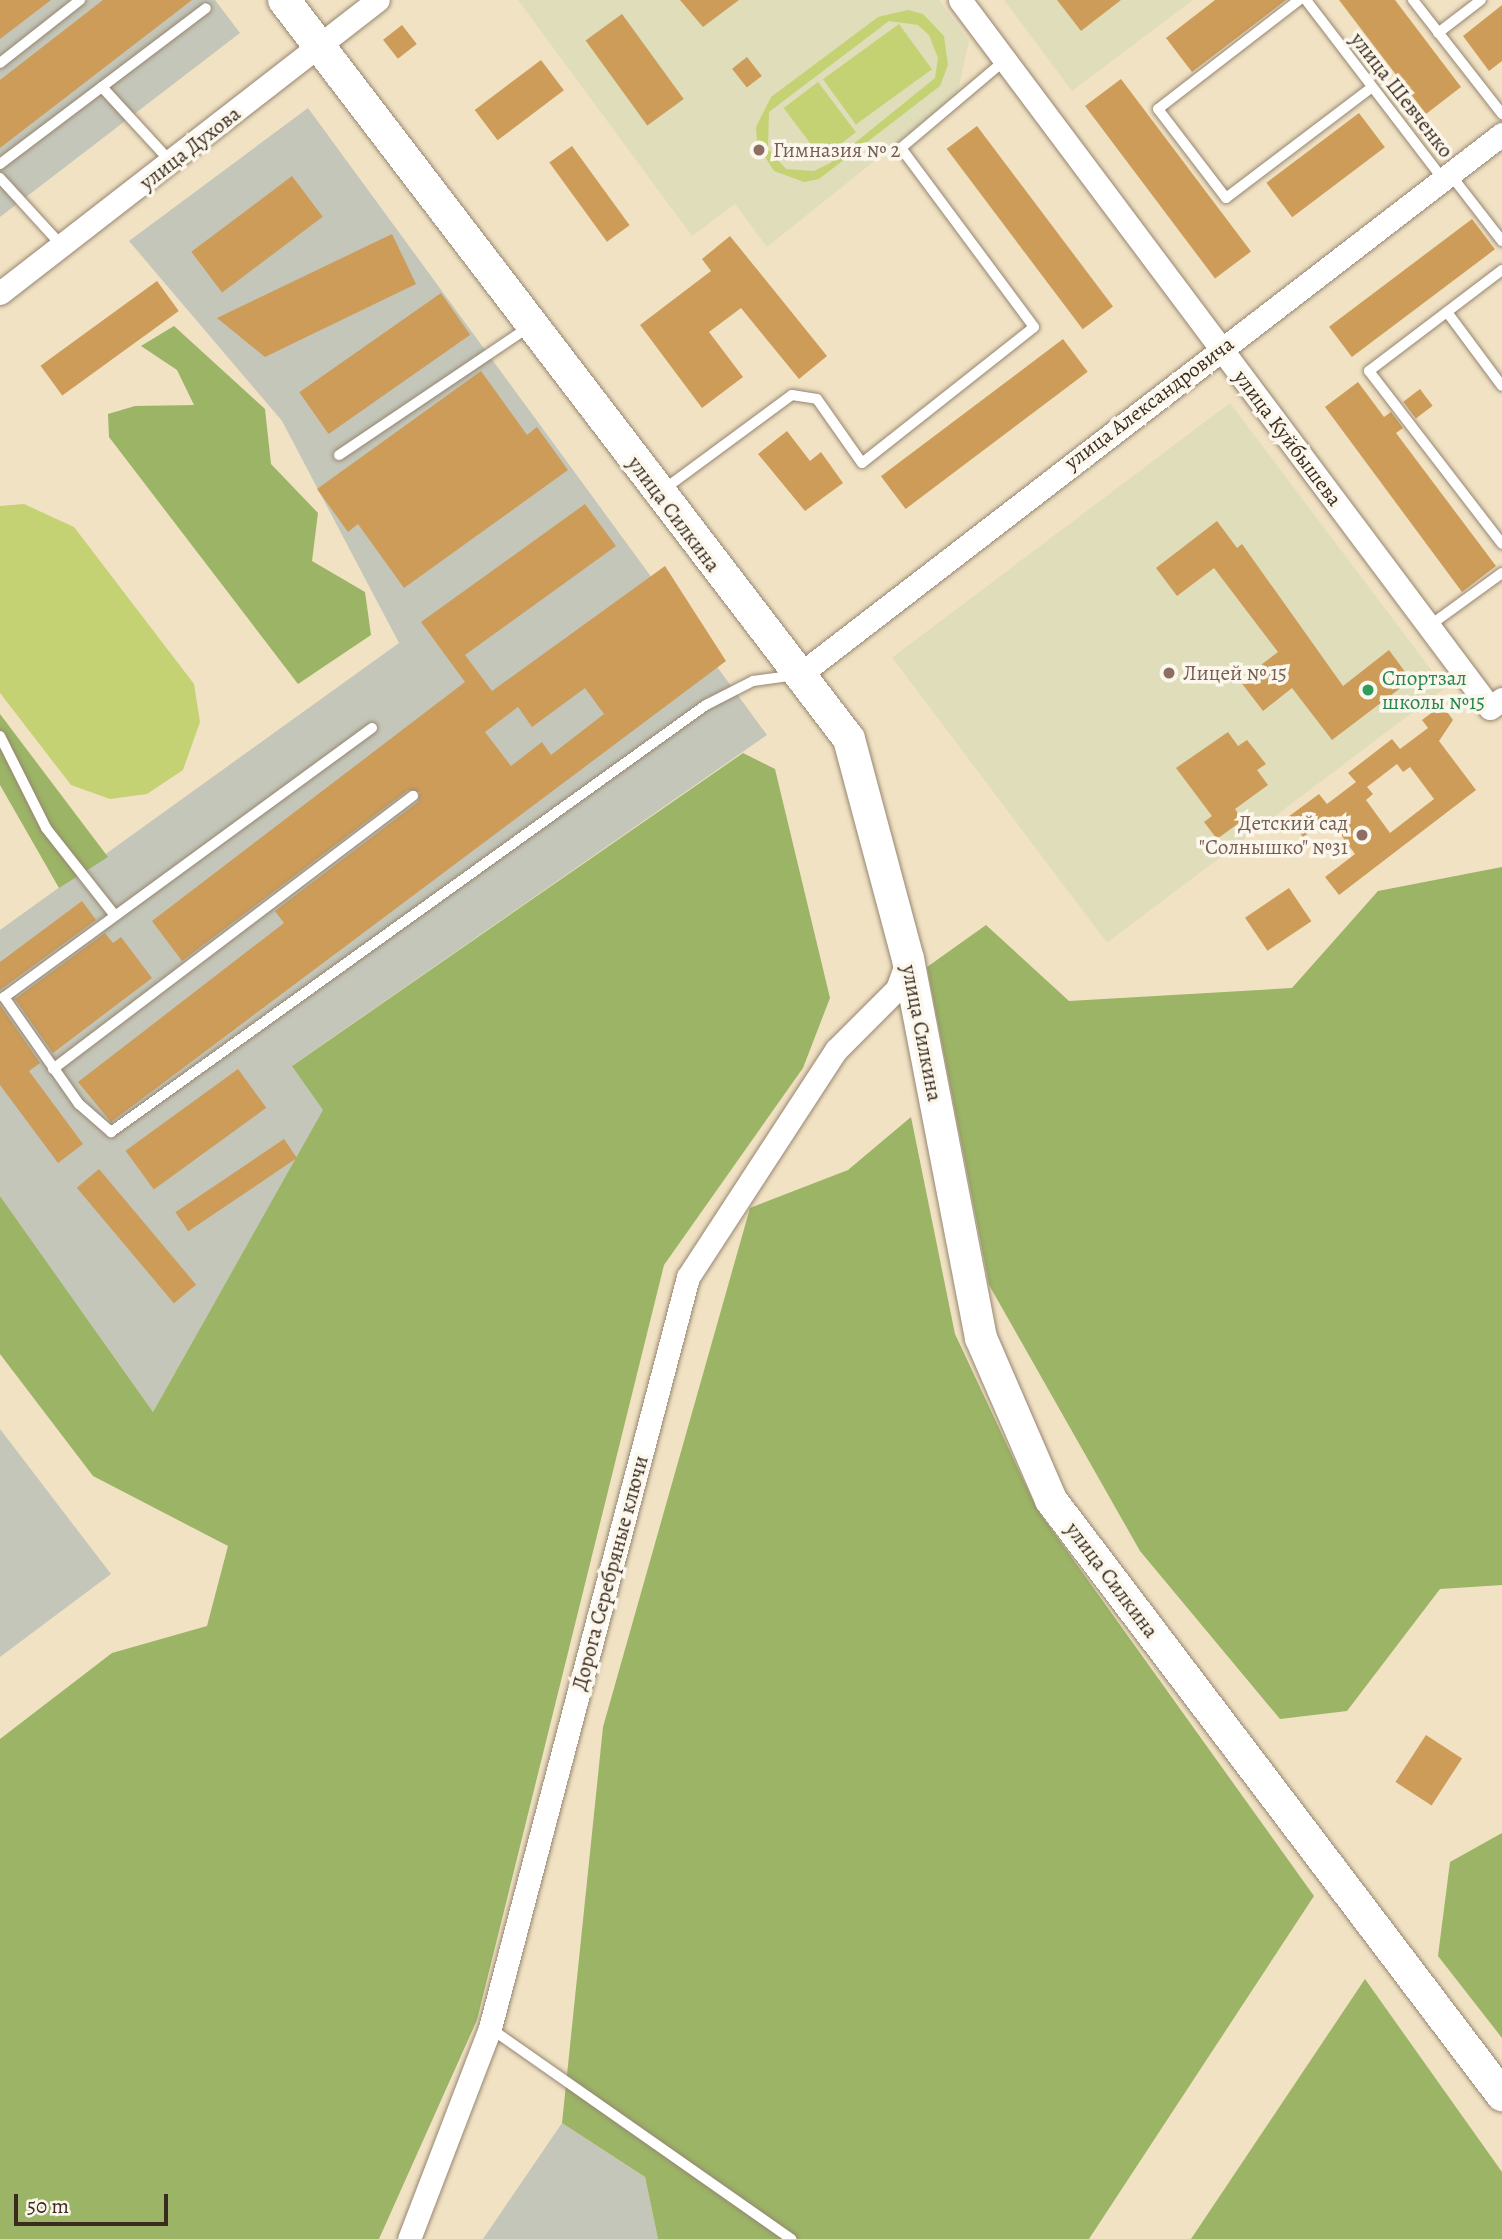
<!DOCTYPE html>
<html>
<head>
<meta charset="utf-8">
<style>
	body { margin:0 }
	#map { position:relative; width:1502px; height:2239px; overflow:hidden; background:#f1e2c4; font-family:Alegreya,serif }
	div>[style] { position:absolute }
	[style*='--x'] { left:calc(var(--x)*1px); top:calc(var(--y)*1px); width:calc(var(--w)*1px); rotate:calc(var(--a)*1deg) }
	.built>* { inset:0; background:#e0ddbb; transform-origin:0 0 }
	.industrial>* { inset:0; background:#c4c6b9 }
	.green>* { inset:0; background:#c4d274; transform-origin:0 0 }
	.forest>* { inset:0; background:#9bb466 }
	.building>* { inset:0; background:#cd9c59; transform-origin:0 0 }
	.roads { filter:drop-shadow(0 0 2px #968671) drop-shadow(0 0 2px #968671) }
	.service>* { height:10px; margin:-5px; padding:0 5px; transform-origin:5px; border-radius:5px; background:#fff }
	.minor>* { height:23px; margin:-11.5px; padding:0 11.5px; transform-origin:11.5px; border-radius:11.5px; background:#fff }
	.secondary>* { height:32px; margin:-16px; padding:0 16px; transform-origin:16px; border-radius:16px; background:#fff }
	.dots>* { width:19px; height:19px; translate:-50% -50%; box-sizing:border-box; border:4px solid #fbf7ec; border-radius:50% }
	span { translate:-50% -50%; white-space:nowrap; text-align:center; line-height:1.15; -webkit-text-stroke:7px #fbf7ec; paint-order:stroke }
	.street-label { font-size:21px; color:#3b2a1e }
	.education-label { font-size:21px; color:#785e54 }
	.left { translate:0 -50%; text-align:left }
	.right { translate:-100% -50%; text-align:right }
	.leisure-label { font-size:21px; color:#27864d }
	.scale { position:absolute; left:14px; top:2194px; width:154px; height:32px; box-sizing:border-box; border:4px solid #3b2a1e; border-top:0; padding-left:9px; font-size:21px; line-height:24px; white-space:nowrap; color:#3b2a1e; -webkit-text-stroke:5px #fbf7ec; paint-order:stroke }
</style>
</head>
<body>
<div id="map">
	<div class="built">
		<div style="clip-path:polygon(518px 0,939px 0,969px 41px,957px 95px,767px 247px,735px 204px,692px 236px)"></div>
		<div style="clip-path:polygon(1004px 0,1193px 0,1072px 91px)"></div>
		<div style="left:1230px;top:403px;width:357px;height:423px;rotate:53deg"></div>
	</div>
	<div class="industrial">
		<div style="clip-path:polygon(0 0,215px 0,240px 33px,0 217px)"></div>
		<div style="clip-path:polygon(308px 108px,767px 735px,293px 1065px,324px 1109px,153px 1412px,0 1196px,0 930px,399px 643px,282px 421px,129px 241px)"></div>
		<div style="clip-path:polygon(0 1429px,111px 1574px,0 1657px)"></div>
		<div style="clip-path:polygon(562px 2123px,645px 2177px,658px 2239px,483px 2239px)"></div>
	</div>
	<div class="green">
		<div style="clip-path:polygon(evenodd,908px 10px,923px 14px,944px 36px,948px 65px,940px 86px,819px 179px,804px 182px,774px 171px,757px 144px,756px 127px,771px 97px,878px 17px,908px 10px,889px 21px,918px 25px,929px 35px,938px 58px,935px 78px,830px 163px,814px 171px,786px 169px,768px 149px,769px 112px,889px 21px)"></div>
		<div style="left:899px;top:24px;width:56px;height:94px;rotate:54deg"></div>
		<div style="left:818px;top:82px;width:63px;height:43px;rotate:53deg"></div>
		<div style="clip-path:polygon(24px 504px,74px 527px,194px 684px,200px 722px,183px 770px,147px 794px,110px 799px,71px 785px,0 693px,0 506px)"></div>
	</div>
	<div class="forest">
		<div style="clip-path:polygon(174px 326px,265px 409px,271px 464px,318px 513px,312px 561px,365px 592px,371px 635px,298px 684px,109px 437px,108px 414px,135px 406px,194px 405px,177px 370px,141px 346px)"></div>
		<div style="clip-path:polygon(0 714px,108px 857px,59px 888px,0 785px)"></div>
		<div style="clip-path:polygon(743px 753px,775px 769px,830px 998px,803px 1068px,664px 1265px,477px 2020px,379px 2239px,0 2239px,0 1739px,112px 1653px,207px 1626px,228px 1546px,93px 1476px,0 1354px,0 1196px,153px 1412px,323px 1110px,292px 1066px)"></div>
		<div style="clip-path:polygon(1502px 867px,1502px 1585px,1440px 1589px,1347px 1711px,1280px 1719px,1140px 1551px,989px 1285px,927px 967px,986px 925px,1069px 1001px,1292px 988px,1378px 891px)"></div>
		<div style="clip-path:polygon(911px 1117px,955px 1334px,1037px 1509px,1314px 1896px,1089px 2239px,658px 2239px,645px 2177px,562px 2123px,603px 1727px,750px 1208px,848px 1170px)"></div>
		<div style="clip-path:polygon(1502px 1833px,1502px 2038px,1438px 1956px,1450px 1862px)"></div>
		<div style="clip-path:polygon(1365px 1979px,1502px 2172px,1502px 2239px,1191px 2239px)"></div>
	</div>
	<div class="building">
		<div style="clip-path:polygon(0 0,51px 0,0 39px)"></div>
		<div style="clip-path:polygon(103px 0,192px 0,0 148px,0 80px)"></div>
		<div style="clip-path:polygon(680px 0,739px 0,703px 27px)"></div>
		<div style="clip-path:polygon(1057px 0,1121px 0,1081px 31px)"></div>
		<div style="clip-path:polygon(1215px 0,1286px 0,1192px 72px,1166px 38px)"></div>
		<div style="clip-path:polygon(1339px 0,1395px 0,1461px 87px,1426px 114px)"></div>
		<div style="clip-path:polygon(1502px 5px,1502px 61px,1489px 71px,1463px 36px)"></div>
		<div style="left:622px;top:14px;width:105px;height:45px;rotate:54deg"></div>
		<div style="left:402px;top:25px;width:24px;height:24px;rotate:52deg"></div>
		<div style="left:747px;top:57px;width:24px;height:19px;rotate:52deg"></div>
		<div style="left:541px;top:60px;width:38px;height:83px;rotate:53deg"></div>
		<div style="left:1121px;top:79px;width:216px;height:45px;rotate:53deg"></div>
		<div style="left:1359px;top:113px;width:43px;height:116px;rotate:53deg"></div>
		<div style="left:977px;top:126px;width:226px;height:38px;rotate:53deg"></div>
		<div style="left:572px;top:146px;width:98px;height:28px;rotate:54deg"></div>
		<div style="left:292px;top:176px;width:51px;height:126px;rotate:53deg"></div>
		<div style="left:1472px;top:219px;width:38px;height:179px;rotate:53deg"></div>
		<div style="clip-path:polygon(392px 234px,416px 284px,265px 357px,217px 318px)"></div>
		<div style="clip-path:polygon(730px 236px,827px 356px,799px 379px,741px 308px,709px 332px,743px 377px,702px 408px,640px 325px,711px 271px,702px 259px)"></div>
		<div style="left:157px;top:281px;width:37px;height:144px;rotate:54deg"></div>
		<div style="left:441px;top:293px;width:51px;height:173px;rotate:55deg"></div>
		<div style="left:1063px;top:339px;width:41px;height:228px;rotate:53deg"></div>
		<div style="clip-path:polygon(481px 371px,527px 435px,537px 427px,568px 470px,404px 588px,358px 524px,348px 532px,317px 489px)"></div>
		<div style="clip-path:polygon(1358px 382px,1384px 417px,1391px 412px,1403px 428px,1396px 433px,1496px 566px,1462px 592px,1325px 407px)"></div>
		<div style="left:1420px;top:389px;width:21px;height:21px;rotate:53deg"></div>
		<div style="clip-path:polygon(787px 431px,810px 461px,821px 452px,843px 483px,805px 511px,758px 454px)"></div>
		<div style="clip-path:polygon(evenodd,585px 504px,616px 546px,465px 655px,492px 691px,665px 566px,726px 661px,111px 1122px,78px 1082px,284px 923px,275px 911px,418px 802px,420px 792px,408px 790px,182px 961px,152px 921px,465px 682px,421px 622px,585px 504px,585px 688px,604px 714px,551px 755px,542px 742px,511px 766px,485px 732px,518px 707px,532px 727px,585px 688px)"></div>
		<div style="clip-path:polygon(1217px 521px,1237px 548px,1242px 544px,1343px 686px,1389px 650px,1411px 680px,1332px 740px,1292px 688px,1263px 711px,1240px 681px,1278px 652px,1214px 568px,1177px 596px,1156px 568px)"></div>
		<div style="clip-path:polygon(evenodd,1442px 705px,1453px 720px,1439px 741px,1476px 790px,1339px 895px,1325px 877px,1355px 854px,1333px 824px,1325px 829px,1321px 824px,1303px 837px,1288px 817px,1319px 794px,1327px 804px,1356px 782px,1348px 773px,1392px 739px,1400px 749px,1428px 728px,1422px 720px,1442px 705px,1397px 764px,1403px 772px,1410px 767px,1434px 799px,1390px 833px,1366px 800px,1373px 794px,1367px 787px,1397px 764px)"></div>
		<div style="clip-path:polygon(1228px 732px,1238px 746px,1247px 740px,1266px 764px,1257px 770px,1268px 785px,1235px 809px,1243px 820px,1217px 839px,1204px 822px,1212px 816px,1176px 768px)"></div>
		<div style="left:1289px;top:888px;width:40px;height:53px;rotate:56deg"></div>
		<div style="clip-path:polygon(82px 901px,96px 920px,0 990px,0 962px)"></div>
		<div style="clip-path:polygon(105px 933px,113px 943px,121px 937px,152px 978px,53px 1053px,15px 999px)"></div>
		<div style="clip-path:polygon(0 1005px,40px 1063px,29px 1071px,83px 1144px,58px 1163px,0 1085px)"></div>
		<div style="left:238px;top:1069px;width:48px;height:139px;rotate:54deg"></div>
		<div style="left:284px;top:1139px;width:23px;height:131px;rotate:56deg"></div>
		<div style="left:99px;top:1169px;width:151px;height:29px;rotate:50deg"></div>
		<div style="left:1426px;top:1735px;width:43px;height:56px;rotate:33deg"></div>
	</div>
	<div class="roads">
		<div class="service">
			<div style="--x:1299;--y:0;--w:178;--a:142.3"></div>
			<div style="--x:1158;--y:109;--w:112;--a:52.6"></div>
			<div style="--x:1226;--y:198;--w:183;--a:-37.2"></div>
			<div style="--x:1306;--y:0;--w:225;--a:52.6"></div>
			<div style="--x:1413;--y:0;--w:145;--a:52"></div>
			<div style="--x:1438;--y:33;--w:54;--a:-37.5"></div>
			<div style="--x:0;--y:63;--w:102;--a:-38.2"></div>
			<div style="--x:102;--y:87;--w:102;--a:47.4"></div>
			<div style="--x:0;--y:164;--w:258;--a:-37.1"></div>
			<div style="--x:1450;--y:174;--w:85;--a:52.2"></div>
			<div style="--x:0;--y:178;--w:92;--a:47.6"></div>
			<div style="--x:1502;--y:270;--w:167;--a:142.8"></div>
			<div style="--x:1369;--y:371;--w:218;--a:52.4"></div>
			<div style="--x:1447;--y:312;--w:92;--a:53.4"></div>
			<div style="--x:339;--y:455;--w:230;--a:-34"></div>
			<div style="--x:663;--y:490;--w:160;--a:-36.4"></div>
			<div style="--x:792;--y:395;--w:25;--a:9"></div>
			<div style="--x:817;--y:399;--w:78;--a:54.9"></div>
			<div style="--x:862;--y:463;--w:219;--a:-38.3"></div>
			<div style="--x:1034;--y:327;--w:223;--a:-126.6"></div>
			<div style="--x:901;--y:148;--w:136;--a:-40.2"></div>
			<div style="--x:1429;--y:626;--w:90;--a:-36"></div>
			<div style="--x:372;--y:728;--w:456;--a:143.8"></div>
			<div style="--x:4;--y:997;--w:131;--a:55"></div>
			<div style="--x:79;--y:1104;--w:43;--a:41.2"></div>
			<div style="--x:111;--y:1132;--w:732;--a:-35.67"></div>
			<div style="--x:706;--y:705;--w:53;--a:-27.1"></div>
			<div style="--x:753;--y:681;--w:43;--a:-7.9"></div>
			<div style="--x:0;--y:736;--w:103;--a:63.4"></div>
			<div style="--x:46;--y:828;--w:108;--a:51.8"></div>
			<div style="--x:53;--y:1069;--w:452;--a:-37.2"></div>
			<div style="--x:490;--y:2028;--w:368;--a:35"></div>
		</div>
		<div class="minor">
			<div style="--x:960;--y:0;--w:884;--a:53.18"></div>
			<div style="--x:1490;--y:708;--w:15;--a:-37"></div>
			<div style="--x:0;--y:293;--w:478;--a:-37.8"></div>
			<div style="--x:799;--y:675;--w:887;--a:-37.58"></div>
			<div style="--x:409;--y:2239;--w:226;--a:-69"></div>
			<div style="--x:490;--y:2028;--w:777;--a:-75.23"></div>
			<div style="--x:688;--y:1277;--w:271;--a:-56.9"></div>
			<div style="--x:836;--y:1050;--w:86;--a:-45"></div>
			<div style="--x:897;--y:989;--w:32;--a:-70"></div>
		</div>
		<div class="secondary">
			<div style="--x:284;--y:0;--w:930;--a:52.6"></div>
			<div style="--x:849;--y:739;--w:228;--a:75"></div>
			<div style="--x:908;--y:959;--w:386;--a:79.1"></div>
			<div style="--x:981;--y:1338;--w:176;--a:66.6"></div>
			<div style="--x:1051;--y:1500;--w:747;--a:52.84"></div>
		</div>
	</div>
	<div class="dots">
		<div style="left:759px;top:150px;background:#8d6e63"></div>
		<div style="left:1169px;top:673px;background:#8d6e63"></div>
		<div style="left:1368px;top:690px;background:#2e9e5b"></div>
		<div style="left:1362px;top:835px;background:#8d6e63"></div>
	</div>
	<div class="street-label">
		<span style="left:1402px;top:95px;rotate:52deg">улица Шевченко</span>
		<span style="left:190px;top:148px;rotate:-38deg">улица Духова</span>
		<span style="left:1149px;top:403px;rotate:-37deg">улица Александровича</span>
		<span style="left:1288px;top:438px;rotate:53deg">улица Куйбышева</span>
		<span style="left:674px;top:514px;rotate:53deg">улица Силкина</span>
		<span style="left:922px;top:1033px;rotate:79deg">улица Силкина</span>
		<span style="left:610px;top:1573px;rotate:-75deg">Дорога Серебряные ключи</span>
		<span style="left:1112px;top:1580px;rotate:53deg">улица Силкина</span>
	</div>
	<div class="education-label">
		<span class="left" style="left:773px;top:150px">Гимназия № 2</span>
		<span class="left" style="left:1183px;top:673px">Лицей № 15</span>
		<span class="right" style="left:1348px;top:835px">Детский сад<br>"Солнышко" №31</span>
	</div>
	<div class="leisure-label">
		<span class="left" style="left:1382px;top:690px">Спортзал<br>школы №15</span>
	</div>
	<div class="scale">50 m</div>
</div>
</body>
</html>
